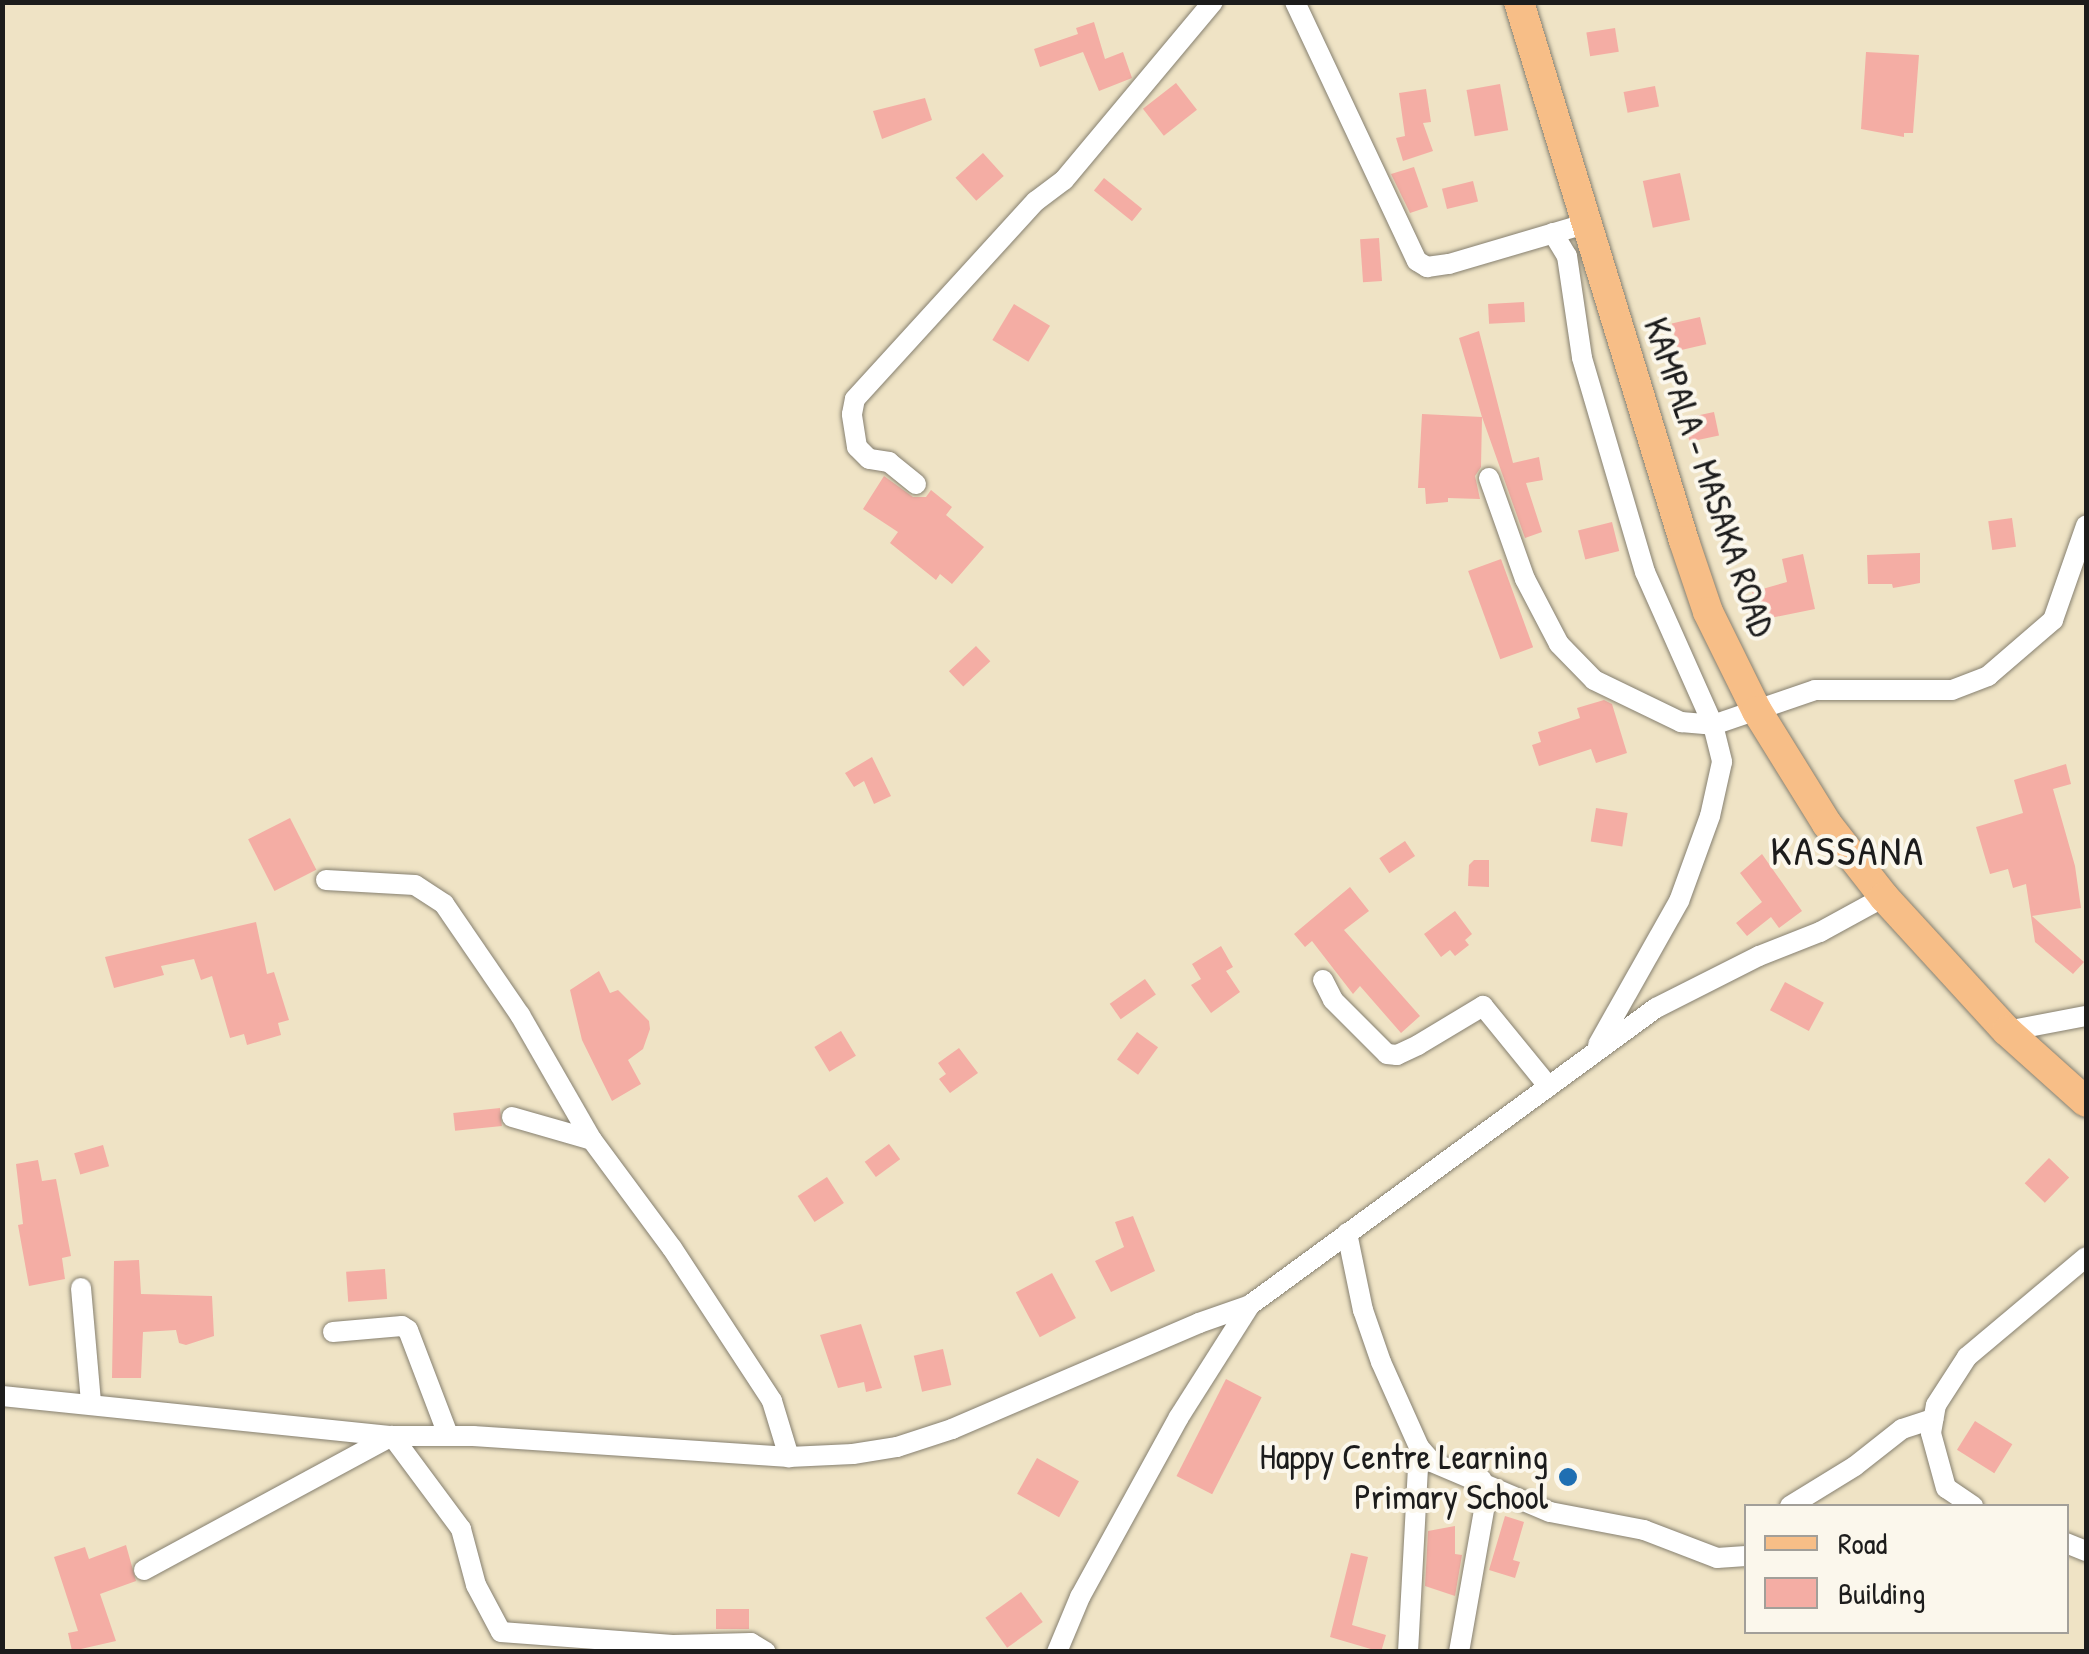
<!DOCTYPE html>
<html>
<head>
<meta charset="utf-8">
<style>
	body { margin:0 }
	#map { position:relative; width:2089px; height:1654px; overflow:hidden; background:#efe3c5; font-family:"Patrick Hand",sans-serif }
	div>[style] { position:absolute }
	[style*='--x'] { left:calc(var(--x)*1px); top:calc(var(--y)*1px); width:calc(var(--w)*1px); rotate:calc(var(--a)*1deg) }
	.building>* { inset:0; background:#f4ada4; transform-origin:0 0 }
	.roads { filter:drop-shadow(0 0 2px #868070) drop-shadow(0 0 2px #868070) }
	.street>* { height:20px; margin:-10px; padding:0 10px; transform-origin:10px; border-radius:10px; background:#fff }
	.primary>* { height:30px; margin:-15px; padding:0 15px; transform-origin:15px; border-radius:15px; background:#f7be87 }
	.dots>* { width:28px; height:28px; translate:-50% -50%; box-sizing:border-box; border:5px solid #fbf7ec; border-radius:50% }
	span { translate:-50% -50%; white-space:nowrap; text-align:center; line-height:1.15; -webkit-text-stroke:8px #fbf7ec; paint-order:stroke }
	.street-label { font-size:35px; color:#1c1c1c }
	.poi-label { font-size:35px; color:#1c1c1c }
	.right { translate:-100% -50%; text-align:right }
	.quarter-label { font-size:40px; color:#1c1c1c; letter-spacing:2.5px }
	.frame { position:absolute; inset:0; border:5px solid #1c1c1c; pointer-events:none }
	.legend { position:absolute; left:1744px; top:1504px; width:325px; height:130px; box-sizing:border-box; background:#fbf7ec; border:2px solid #a29f99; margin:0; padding:12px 18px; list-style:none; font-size:30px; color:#1c1c1c }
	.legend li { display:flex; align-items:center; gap:20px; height:50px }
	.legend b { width:50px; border:2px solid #a29f99 }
</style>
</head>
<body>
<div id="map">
	<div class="building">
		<div style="clip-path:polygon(1094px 22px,1105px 59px,1123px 52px,1132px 78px,1099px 91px,1083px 52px,1040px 67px,1034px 49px,1078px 34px,1076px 28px)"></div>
		<div style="left:1615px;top:28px;width:24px;height:29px;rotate:81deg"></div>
		<div style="clip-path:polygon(1866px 52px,1919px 55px,1913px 133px,1904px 133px,1904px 137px,1861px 129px)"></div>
		<div style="left:1176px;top:83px;width:34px;height:42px;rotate:52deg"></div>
		<div style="left:1500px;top:84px;width:47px;height:34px;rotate:80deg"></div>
		<div style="left:1655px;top:86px;width:21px;height:32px;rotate:79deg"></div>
		<div style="clip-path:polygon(1426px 89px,1431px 122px,1423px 123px,1433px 151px,1403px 161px,1396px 138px,1405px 136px,1399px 93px)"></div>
		<div style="clip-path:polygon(925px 98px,932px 120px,882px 139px,873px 111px)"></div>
		<div style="left:983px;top:153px;width:31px;height:37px;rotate:48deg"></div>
		<div style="clip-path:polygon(1414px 167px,1428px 207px,1410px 213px,1391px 174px)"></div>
		<div style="left:1680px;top:173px;width:48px;height:38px;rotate:78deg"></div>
		<div style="left:1104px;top:178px;width:49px;height:16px;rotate:39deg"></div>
		<div style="left:1473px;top:181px;width:21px;height:32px;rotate:76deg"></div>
		<div style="left:1379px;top:238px;width:43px;height:19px;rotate:86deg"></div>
		<div style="left:1524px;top:302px;width:20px;height:36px;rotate:87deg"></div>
		<div style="left:1014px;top:304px;width:42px;height:42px;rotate:31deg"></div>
		<div style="left:1700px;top:317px;width:28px;height:29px;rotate:77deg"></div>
		<div style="clip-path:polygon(1479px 331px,1513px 463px,1539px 457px,1543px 480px,1526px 483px,1542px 532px,1525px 538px,1482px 417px,1481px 467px,1475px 476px,1480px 499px,1448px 498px,1448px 502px,1426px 504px,1425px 488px,1418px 488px,1422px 414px,1482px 417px,1459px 338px)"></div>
		<div style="left:1714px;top:412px;width:24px;height:30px;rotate:78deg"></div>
		<div style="clip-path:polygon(884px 476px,913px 497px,926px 497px,931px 490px,952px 507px,946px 515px,984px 547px,952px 584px,940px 574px,936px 580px,890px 543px,898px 532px,863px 509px)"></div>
		<div style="left:2012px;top:518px;width:29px;height:24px;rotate:82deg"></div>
		<div style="left:1612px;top:522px;width:30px;height:35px;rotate:76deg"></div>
		<div style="clip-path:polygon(1920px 553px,1920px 583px,1893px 588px,1892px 584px,1868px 584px,1867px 555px)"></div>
		<div style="clip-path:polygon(1803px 554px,1815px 609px,1760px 620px,1752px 592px,1787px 582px,1782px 559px)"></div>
		<div style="left:1501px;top:559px;width:94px;height:35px;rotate:70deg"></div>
		<div style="left:976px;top:646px;width:21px;height:37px;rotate:47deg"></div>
		<div style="clip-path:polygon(1604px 700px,1612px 704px,1627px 753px,1596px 763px,1591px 749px,1539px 766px,1532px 745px,1541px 742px,1538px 732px,1580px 718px,1577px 708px)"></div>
		<div style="clip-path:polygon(872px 757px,891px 796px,874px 804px,864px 781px,854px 787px,845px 773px)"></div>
		<div style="clip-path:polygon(2066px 764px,2071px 784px,2053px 789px,2075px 866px,2081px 908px,2032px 916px,2084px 962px,2073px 974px,2035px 942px,2026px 884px,2013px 888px,2008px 869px,1990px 874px,1976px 827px,2023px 813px,2014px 780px)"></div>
		<div style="left:1596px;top:808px;width:32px;height:34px;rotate:9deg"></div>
		<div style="left:290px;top:818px;width:58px;height:47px;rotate:63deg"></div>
		<div style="left:1405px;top:841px;width:18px;height:31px;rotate:56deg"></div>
		<div style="clip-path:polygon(1762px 854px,1802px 911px,1779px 928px,1771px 917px,1747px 936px,1736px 923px,1762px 902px,1740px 873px)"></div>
		<div style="clip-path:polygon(1474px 860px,1489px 860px,1489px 887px,1468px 886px,1469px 865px)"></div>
		<div style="clip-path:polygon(1350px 887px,1369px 911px,1344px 930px,1420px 1016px,1401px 1033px,1360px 986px,1353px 994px,1312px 941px,1305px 947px,1294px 934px)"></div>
		<div style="clip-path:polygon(1455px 911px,1472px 934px,1465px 940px,1469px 945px,1455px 956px,1450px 950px,1441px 957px,1424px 934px)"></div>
		<div style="clip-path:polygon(256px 922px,267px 974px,274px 972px,289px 1020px,278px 1023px,281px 1035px,247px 1045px,244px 1034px,230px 1038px,212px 976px,201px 980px,194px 959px,161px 966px,164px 975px,114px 988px,105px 957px)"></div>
		<div style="clip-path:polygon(1221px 946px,1233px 967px,1226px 971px,1240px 992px,1211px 1013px,1191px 985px,1201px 979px,1192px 964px)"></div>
		<div style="clip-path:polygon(599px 971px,610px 993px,618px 990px,649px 1021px,650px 1029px,643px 1049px,628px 1060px,641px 1084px,612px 1101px,582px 1040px,570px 990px)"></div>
		<div style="left:1145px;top:979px;width:19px;height:43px;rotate:55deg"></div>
		<div style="left:1785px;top:982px;width:44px;height:32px;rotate:28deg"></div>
		<div style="left:841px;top:1031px;width:29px;height:31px;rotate:59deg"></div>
		<div style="left:1137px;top:1032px;width:26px;height:34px;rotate:36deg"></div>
		<div style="clip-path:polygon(959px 1048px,978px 1073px,950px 1093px,939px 1079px,946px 1074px,938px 1063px)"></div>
		<div style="left:500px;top:1108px;width:18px;height:47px;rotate:84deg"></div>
		<div style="left:889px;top:1144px;width:19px;height:30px;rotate:54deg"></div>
		<div style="left:103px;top:1145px;width:22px;height:30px;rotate:74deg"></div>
		<div style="left:2049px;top:1158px;width:28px;height:35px;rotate:44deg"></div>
		<div style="clip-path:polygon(38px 1160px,42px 1181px,56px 1179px,71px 1256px,62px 1258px,65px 1279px,29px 1286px,18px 1225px,23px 1224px,16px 1164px)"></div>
		<div style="left:827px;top:1177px;width:31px;height:35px;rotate:57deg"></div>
		<div style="clip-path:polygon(1133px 1216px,1155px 1271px,1111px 1292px,1095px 1261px,1124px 1247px,1115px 1222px)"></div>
		<div style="clip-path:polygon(139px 1260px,141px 1294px,212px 1296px,214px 1336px,186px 1345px,179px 1343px,176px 1330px,143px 1332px,141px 1378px,112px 1378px,114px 1261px)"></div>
		<div style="left:385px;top:1269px;width:30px;height:39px;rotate:86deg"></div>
		<div style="left:1052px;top:1273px;width:51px;height:41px;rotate:62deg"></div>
		<div style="clip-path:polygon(861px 1324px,882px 1388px,866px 1392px,864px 1382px,838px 1388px,820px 1335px)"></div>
		<div style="left:943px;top:1349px;width:37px;height:30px;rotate:77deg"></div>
		<div style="left:1226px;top:1379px;width:40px;height:109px;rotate:27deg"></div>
		<div style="left:1975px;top:1421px;width:44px;height:34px;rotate:32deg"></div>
		<div style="left:1037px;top:1458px;width:48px;height:41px;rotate:29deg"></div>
		<div style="clip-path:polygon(1505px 1516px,1524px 1522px,1513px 1560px,1520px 1562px,1515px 1578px,1489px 1570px)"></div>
		<div style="clip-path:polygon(1455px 1526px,1455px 1554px,1462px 1555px,1455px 1596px,1425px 1586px,1428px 1531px)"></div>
		<div style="clip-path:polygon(126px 1545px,136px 1581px,100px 1594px,116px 1641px,72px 1651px,68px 1633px,78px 1631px,54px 1557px,85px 1547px,89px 1559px)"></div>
		<div style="clip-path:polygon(1351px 1553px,1368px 1557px,1352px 1625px,1386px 1635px,1381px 1652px,1330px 1637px)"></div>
		<div style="left:1021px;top:1592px;width:37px;height:44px;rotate:54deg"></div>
		<div style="left:749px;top:1609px;width:20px;height:33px;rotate:90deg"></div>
	</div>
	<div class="roads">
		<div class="street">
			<div style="--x:1295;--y:2;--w:286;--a:64.8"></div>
			<div style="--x:1417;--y:261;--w:12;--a:31"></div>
			<div style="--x:1427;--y:267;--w:22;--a:-8"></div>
			<div style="--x:1449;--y:264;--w:142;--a:-16.4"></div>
			<div style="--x:1553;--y:233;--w:27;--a:59"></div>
			<div style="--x:1567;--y:256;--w:103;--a:81.6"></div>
			<div style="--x:1582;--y:358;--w:223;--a:73.6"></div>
			<div style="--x:1645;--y:572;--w:167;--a:66"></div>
			<div style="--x:1713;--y:725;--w:38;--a:76"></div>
			<div style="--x:1722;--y:762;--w:55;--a:102.5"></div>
			<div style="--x:1710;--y:816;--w:90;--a:110"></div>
			<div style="--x:1679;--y:901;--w:165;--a:119.4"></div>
			<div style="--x:1489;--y:478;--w:107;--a:70.4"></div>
			<div style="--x:1525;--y:579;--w:73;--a:62.4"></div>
			<div style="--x:1559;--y:644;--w:50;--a:45.8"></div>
			<div style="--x:1594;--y:680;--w:97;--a:25.8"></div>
			<div style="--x:1681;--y:722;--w:32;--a:5"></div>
			<div style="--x:1713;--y:725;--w:108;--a:-18.9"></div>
			<div style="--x:1815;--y:690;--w:137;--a:0"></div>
			<div style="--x:1952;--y:690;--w:39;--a:-21"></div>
			<div style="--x:1988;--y:676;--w:86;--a:-40.7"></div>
			<div style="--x:2053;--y:620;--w:100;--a:-70.7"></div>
			<div style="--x:916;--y:484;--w:35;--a:-141"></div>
			<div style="--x:889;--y:462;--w:20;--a:-171"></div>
			<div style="--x:869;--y:459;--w:17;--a:-135"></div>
			<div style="--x:857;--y:447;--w:33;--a:-99"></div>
			<div style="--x:852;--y:414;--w:15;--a:-79"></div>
			<div style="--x:855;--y:399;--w:268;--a:-47.6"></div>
			<div style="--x:1036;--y:201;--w:35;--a:-37"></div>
			<div style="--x:1064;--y:180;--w:232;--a:-50.1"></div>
			<div style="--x:326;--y:880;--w:89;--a:3.2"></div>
			<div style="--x:415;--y:885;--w:35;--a:33"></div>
			<div style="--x:444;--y:904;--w:135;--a:55.6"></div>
			<div style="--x:520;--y:1015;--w:144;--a:60.1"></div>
			<div style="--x:592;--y:1140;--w:134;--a:53.5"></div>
			<div style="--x:672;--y:1248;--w:183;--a:56.8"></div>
			<div style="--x:772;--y:1401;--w:59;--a:73.1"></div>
			<div style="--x:1323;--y:980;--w:22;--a:63"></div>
			<div style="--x:1333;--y:1000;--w:76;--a:45"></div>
			<div style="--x:1387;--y:1054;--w:10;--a:6"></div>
			<div style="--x:1397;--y:1055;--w:23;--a:-25"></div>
			<div style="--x:1418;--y:1045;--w:76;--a:-31"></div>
			<div style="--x:1483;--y:1006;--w:104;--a:50.8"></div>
			<div style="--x:2007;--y:1031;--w:80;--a:-10.8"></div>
			<div style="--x:512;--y:1117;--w:83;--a:16"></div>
			<div style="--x:1347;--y:1233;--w:79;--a:78.3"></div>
			<div style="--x:1363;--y:1310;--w:55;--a:70.9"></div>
			<div style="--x:1381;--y:1362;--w:93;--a:65.9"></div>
			<div style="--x:1419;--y:1447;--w:20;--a:49"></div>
			<div style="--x:1432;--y:1462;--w:128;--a:23"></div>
			<div style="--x:1550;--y:1512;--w:96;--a:10.8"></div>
			<div style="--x:1644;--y:1530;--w:78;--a:21"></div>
			<div style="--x:1717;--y:1558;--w:29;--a:-4"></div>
			<div style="--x:81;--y:1288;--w:115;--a:85"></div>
			<div style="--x:333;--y:1332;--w:69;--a:-5"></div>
			<div style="--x:402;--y:1326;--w:7;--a:34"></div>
			<div style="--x:408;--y:1330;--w:112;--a:69.1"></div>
			<div style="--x:2;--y:1396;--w:392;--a:5.9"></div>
			<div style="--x:392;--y:1436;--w:81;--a:0"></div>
			<div style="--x:473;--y:1436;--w:317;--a:3.8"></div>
			<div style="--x:789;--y:1457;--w:64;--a:-2.7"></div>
			<div style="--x:853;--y:1454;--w:45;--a:-9"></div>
			<div style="--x:897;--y:1447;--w:58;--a:-18.1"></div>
			<div style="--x:952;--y:1429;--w:269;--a:-23.2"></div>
			<div style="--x:1199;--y:1323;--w:54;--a:-19.4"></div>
			<div style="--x:1790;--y:1506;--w:76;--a:-31.6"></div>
			<div style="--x:1855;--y:1466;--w:60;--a:-38.2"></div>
			<div style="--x:1902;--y:1429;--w:33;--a:-18"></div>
			<div style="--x:1973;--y:1506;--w:32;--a:-146"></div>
			<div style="--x:1946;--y:1488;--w:57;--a:-105.3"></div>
			<div style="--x:1931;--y:1433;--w:28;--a:-80"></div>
			<div style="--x:1936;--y:1405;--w:57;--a:-57.1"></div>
			<div style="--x:1967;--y:1357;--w:155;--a:-40"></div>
			<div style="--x:2066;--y:1543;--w:22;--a:22"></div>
			<div style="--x:144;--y:1570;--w:282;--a:-28.4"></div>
			<div style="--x:392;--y:1436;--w:116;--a:53.4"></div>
			<div style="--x:461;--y:1529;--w:58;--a:75"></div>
			<div style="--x:476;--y:1585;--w:53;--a:62"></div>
			<div style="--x:501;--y:1632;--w:172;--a:4.3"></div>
			<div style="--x:673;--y:1645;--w:78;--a:-1.5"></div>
			<div style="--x:751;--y:1643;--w:17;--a:31"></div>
			<div style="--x:1057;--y:1652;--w:60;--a:-67.3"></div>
			<div style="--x:1080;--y:1597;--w:205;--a:-61.2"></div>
			<div style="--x:1179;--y:1417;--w:133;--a:-57.6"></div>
			<div style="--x:1250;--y:1305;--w:503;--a:-36.19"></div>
			<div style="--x:1656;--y:1008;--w:115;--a:-26.8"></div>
			<div style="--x:1759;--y:956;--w:66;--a:-21.5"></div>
			<div style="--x:1820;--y:932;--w:73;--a:-28.7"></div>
			<div style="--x:1408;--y:1652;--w:205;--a:-86.9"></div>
			<div style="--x:1459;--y:1652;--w:160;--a:-80"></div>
			<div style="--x:1487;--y:1494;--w:15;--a:-110"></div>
		</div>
		<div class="primary">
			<div style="--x:1519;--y:2;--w:564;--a:72.98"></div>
			<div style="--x:1684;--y:541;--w:75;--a:71.3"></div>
			<div style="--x:1708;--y:612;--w:110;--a:63.7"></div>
			<div style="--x:1757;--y:711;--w:133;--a:58.2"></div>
			<div style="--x:1827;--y:824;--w:93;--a:52"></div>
			<div style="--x:1884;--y:897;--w:182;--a:47.5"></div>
			<div style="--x:2007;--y:1031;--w:106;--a:41.9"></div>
		</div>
	</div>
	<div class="dots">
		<div style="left:1568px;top:1477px;background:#1f6fb2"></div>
	</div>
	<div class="street-label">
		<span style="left:1709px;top:477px;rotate:71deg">KAMPALA - MASAKA ROAD</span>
	</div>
	<div class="poi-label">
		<span class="right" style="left:1548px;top:1477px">Happy Centre Learning<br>Primary School</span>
	</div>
	<div class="quarter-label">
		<span style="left:1848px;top:850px">KASSANA</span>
	</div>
	<div class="frame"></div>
	<ul class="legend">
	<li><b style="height:12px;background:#f7be87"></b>Road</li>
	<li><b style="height:28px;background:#f4ada4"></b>Building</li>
	</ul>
</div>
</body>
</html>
